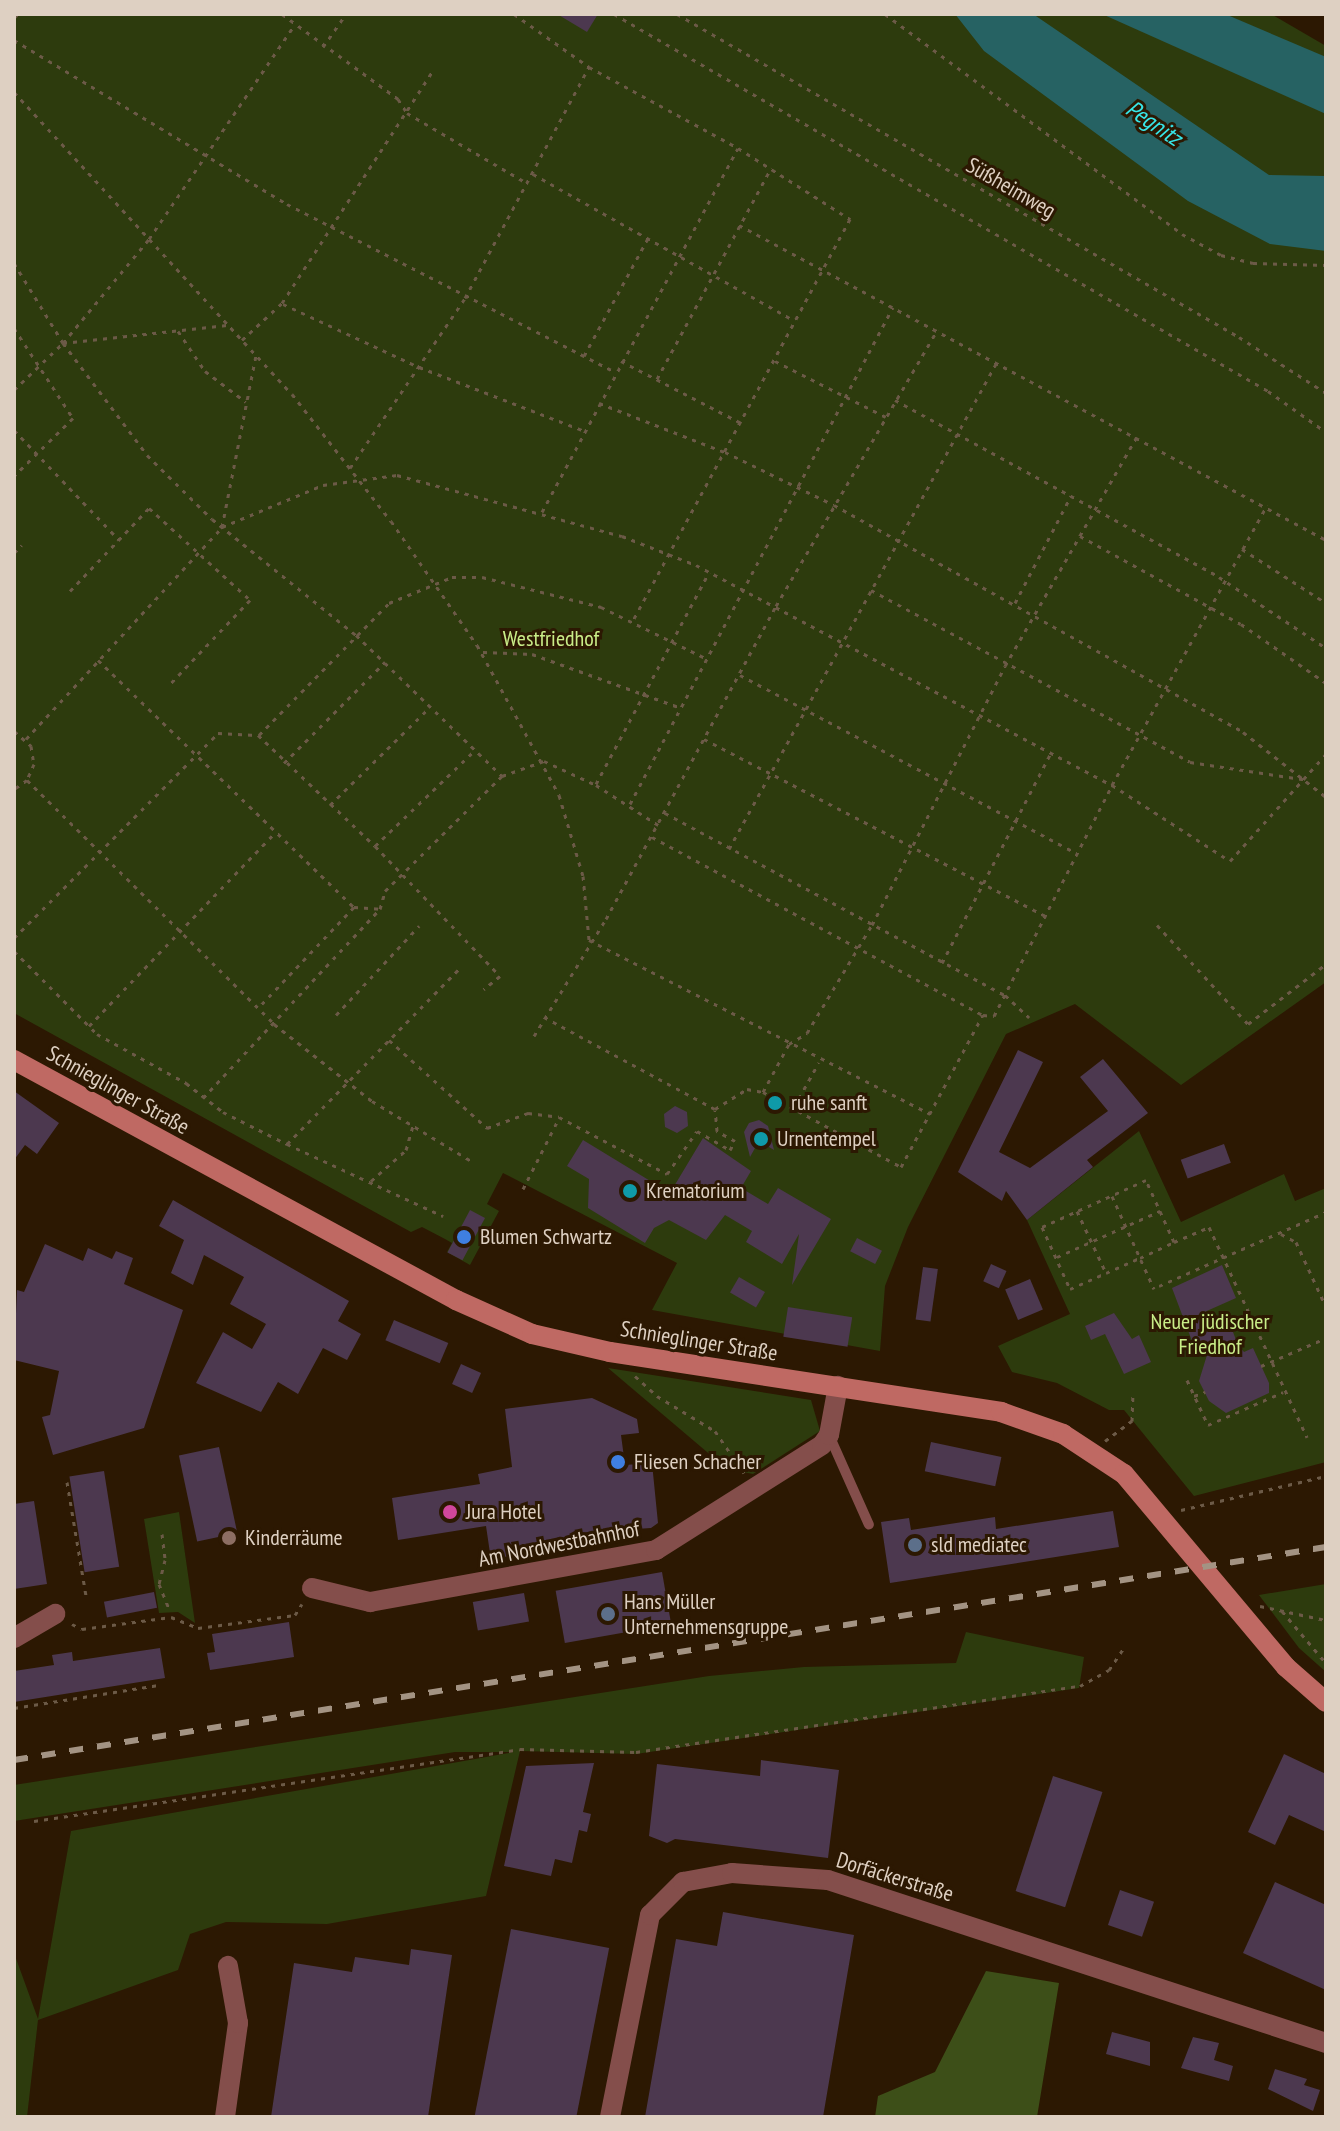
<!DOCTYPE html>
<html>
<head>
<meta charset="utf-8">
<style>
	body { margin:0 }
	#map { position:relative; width:1340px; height:2131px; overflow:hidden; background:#2c1802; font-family:"PT Sans Narrow",sans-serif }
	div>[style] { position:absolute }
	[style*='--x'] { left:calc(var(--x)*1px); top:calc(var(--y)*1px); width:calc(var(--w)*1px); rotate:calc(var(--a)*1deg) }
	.green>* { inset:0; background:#2d3b0d }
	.forest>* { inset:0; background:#3d4f18 }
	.water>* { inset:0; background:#266263 }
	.building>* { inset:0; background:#4c384f; transform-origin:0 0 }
	.path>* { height:3px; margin-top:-1.5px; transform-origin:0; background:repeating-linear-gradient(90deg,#6c5a47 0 4px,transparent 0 10px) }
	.lane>* { height:10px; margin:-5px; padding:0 5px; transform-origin:5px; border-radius:5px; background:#844e4b }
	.street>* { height:20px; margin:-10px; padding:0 10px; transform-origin:10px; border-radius:10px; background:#844e4b }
	.secondary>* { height:20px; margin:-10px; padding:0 10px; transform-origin:10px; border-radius:10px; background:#bf6963 }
	.rail>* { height:6px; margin-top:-3px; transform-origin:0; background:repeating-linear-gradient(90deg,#a39383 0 14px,transparent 0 28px) }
	.dots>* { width:22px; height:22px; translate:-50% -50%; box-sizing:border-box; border:4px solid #2c1802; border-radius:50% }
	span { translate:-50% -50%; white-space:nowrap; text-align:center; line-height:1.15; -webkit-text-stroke:6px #2c1802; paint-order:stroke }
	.street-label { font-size:22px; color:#ded0c2 }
	.park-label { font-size:22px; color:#c9ed88 }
	.poi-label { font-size:22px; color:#ded0c2 }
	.left { translate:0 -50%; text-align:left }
	.water-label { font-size:24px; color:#37e5e7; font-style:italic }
	.frame { position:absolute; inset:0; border:16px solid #ded0c2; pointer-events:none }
</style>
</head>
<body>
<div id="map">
	<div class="green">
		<div style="clip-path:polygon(14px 14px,1271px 14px,1326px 46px,1326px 982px,1181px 1085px,1075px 1004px,1006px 1034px,908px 1227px,885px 1286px,880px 1351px,652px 1310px,677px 1263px,503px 1173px,487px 1204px,499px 1211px,470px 1265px,447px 1252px,452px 1243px,445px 1239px,422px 1227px,411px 1232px,14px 1013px)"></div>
		<div style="clip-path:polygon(1139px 1131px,1181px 1222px,1284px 1174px,1295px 1201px,1326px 1188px,1326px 1462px,1194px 1496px,1124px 1410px,1109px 1410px,1057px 1383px,1012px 1372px,998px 1346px,1070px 1314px,1027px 1220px)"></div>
		<div style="clip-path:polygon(608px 1368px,811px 1400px,820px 1431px,753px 1474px,727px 1469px)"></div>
		<div style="clip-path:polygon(179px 1512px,195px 1623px,178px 1612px,159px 1613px,144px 1519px)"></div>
		<div style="clip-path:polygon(1326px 1584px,1326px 1672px,1299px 1648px,1259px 1595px)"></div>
		<div style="clip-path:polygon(966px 1632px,1084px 1657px,1079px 1688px,636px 1754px,520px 1751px,486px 1896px,327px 1924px,226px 1922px,190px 1934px,178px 1970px,38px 2020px,27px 2117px,14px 2117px,14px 1953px,38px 2019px,71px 1831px,514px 1752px,455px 1752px,14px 1821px,14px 1785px,709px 1676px,804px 1667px,956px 1663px)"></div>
	</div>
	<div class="forest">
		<div style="clip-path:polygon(986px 1971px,1059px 1983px,1037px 2117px,875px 2117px,878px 2096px,935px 2072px)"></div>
	</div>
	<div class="water">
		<div style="clip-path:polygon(955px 14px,1033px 14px,1269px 175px,1326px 176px,1326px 251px,1270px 244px,1188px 201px,984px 51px)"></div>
		<div style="clip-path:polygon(1102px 14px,1225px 14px,1326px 57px,1326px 114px)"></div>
	</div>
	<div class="building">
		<div style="clip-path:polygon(557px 14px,598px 14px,587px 32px)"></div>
		<div style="clip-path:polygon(1018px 1050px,1043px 1062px,999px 1152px,1030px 1168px,1108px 1111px,1080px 1077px,1103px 1059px,1148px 1113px,1087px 1160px,1093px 1167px,1027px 1220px,1006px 1191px,1002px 1201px,958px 1172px)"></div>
		<div style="clip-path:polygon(14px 1091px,59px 1123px,37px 1154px,25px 1145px,14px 1160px)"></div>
		<div style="clip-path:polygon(675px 1106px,687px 1112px,688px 1126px,677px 1133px,665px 1127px,664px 1114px)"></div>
		<div style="clip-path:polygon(759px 1120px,768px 1126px,774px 1150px,759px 1141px,750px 1157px,744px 1132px,749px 1123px)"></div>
		<div style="clip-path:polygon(703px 1138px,751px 1171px,741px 1188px,768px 1204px,778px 1188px,831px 1219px,792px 1285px,799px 1234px,782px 1264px,746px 1242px,752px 1231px,725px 1215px,706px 1240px,669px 1220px,654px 1228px,645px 1243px,588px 1208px,589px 1179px,567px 1166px,583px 1140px,670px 1193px)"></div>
		<div style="left:1224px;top:1144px;width:20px;height:46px;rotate:70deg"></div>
		<div style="clip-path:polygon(173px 1200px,349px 1301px,338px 1321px,361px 1334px,347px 1360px,323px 1348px,298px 1394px,278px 1382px,261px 1412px,196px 1383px,223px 1332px,252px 1349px,266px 1324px,230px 1304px,244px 1277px,204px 1255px,193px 1285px,171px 1273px,184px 1240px,159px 1226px)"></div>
		<div style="left:470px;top:1210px;width:17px;height:48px;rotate:28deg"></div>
		<div style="left:857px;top:1238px;width:28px;height:15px;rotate:27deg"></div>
		<div style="clip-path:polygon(45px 1244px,83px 1261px,88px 1248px,112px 1259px,116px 1251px,133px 1258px,124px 1284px,183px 1310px,144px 1428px,53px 1455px,42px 1417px,50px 1415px,59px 1371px,14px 1360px,17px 1290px,24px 1292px)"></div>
		<div style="left:991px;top:1264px;width:17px;height:19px;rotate:24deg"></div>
		<div style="clip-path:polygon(1222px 1265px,1236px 1298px,1191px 1318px,1241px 1328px,1233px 1332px,1238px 1345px,1244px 1352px,1253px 1348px,1269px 1383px,1269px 1393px,1226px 1413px,1209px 1401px,1199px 1381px,1211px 1342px,1195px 1349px,1172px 1288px)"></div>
		<div style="left:923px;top:1267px;width:15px;height:53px;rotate:8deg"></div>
		<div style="left:739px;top:1277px;width:30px;height:18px;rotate:30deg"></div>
		<div style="left:1030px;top:1279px;width:33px;height:27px;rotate:67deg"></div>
		<div style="left:788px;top:1307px;width:65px;height:30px;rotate:9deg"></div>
		<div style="clip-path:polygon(1114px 1313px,1132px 1339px,1139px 1335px,1151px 1362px,1124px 1374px,1105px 1334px,1091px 1340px,1085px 1326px)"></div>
		<div style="left:394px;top:1320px;width:59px;height:22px;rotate:23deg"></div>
		<div style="left:461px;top:1364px;width:22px;height:22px;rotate:24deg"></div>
		<div style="clip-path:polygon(592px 1398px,637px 1419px,639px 1433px,621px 1435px,625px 1465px,652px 1463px,658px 1523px,651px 1528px,574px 1533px,574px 1540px,513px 1549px,514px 1555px,491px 1560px,486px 1526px,398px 1540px,392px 1498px,480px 1484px,478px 1474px,512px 1467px,505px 1409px)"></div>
		<div style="left:931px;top:1442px;width:72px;height:30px;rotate:12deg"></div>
		<div style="left:219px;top:1447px;width:88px;height:41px;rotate:78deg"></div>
		<div style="left:104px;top:1471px;width:97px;height:35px;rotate:81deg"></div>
		<div style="clip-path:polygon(34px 1501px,47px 1584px,14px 1589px,14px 1504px)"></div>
		<div style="clip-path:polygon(1113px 1511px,1119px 1547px,890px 1583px,881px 1522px,909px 1518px,911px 1530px,995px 1517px,996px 1529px)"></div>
		<div style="left:662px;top:1572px;width:53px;height:108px;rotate:80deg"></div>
		<div style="left:154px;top:1592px;width:16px;height:51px;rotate:79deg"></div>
		<div style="left:524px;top:1593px;width:29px;height:52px;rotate:80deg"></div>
		<div style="clip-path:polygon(289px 1622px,294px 1657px,210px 1670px,207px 1653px,215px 1652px,212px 1634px)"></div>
		<div style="clip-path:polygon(160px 1648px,165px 1678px,14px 1702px,14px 1671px,54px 1665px,52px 1655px,72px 1652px,73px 1661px)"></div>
		<div style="clip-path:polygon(1284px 1754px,1326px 1774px,1326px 1832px,1289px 1815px,1275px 1845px,1248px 1832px)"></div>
		<div style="clip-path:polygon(761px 1760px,839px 1770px,828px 1858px,675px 1839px,667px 1843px,649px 1836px,657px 1764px,760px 1776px)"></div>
		<div style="clip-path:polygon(594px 1763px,583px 1812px,591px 1814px,587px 1832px,579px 1830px,572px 1863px,555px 1859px,551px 1876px,504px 1866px,526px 1766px)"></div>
		<div style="left:1053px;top:1776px;width:52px;height:121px;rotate:18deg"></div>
		<div style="clip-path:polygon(1275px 1882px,1326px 1905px,1326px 1990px,1243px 1953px)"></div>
		<div style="left:1120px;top:1890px;width:36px;height:37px;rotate:19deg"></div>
		<div style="clip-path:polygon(723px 1912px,854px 1935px,823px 2117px,645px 2117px,676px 1939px,717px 1946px)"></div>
		<div style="left:511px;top:1929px;width:100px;height:191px;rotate:11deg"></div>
		<div style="clip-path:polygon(411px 1949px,452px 1955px,428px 2117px,271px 2117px,294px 1963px,352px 1972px,355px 1957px,409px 1965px)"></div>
		<div style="clip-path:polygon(1112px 2032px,1150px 2042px,1150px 2066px,1106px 2054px)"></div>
		<div style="clip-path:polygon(1193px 2037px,1219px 2043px,1214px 2060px,1233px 2066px,1229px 2081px,1181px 2068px)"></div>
		<div style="clip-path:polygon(1275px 2069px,1307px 2079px,1304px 2085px,1320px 2090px,1313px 2111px,1268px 2089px)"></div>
	</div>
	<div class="path">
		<div style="--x:282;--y:14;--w:144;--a:36.2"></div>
		<div style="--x:398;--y:99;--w:17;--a:57"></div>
		<div style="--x:407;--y:113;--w:139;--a:30.3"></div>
		<div style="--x:514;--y:14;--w:92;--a:35.2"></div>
		<div style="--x:589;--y:67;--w:170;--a:28.5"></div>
		<div style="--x:738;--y:148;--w:133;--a:32.4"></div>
		<div style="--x:850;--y:219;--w:458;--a:118.4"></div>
		<div style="--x:614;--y:14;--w:755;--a:29.96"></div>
		<div style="--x:1268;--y:391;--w:71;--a:35.3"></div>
		<div style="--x:677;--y:14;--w:648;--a:29.89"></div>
		<div style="--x:1239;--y:337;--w:103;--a:32.8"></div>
		<div style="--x:885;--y:14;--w:370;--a:36.5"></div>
		<div style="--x:1182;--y:234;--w:44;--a:28.3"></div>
		<div style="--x:1221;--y:255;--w:33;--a:14"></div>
		<div style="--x:1253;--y:263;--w:73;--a:1.6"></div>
		<div style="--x:14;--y:18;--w:6;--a:-45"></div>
		<div style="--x:14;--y:40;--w:318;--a:31"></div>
		<div style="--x:287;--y:204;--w:369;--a:27.1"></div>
		<div style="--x:323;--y:47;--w:40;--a:-55.1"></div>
		<div style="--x:14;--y:92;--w:410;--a:47.4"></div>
		<div style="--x:292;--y:394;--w:161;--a:52.1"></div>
		<div style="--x:391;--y:521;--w:151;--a:55.3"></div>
		<div style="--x:477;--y:645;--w:171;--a:61.3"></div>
		<div style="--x:559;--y:795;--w:84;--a:73.5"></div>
		<div style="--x:583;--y:876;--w:64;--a:84.6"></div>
		<div style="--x:589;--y:940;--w:383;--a:27"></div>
		<div style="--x:533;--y:174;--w:300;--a:29.3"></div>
		<div style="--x:739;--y:225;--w:666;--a:28.22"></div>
		<div style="--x:14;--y:263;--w:94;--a:58.5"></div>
		<div style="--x:63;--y:343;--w:140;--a:53.1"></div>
		<div style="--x:147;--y:455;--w:91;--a:44.6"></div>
		<div style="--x:212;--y:519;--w:185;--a:38.9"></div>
		<div style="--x:356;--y:635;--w:203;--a:44"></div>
		<div style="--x:283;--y:304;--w:150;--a:24.9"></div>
		<div style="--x:419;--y:367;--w:178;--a:21.1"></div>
		<div style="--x:14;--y:328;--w:108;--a:56.8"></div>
		<div style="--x:73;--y:418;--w:83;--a:135.5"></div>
		<div style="--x:178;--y:331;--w:48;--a:56"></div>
		<div style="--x:205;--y:371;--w:51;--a:37.1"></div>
		<div style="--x:242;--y:340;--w:54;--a:-42.8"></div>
		<div style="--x:282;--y:303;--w:275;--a:-57"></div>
		<div style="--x:63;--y:343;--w:165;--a:-6.3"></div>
		<div style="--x:584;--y:356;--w:134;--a:-61.5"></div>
		<div style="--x:621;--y:361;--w:135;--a:27.3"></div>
		<div style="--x:775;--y:361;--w:124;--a:26.8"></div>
		<div style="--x:657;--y:379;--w:240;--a:-61.6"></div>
		<div style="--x:14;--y:390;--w:68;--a:-43.8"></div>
		<div style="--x:63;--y:343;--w:135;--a:-50.4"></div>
		<div style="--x:149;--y:239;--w:258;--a:-55.8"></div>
		<div style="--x:895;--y:400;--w:369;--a:28.6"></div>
		<div style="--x:1219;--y:577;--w:128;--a:33.6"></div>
		<div style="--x:599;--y:403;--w:135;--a:21.3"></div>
		<div style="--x:725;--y:452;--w:121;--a:25.9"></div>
		<div style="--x:834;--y:505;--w:468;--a:29"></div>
		<div style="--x:1243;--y:732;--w:105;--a:38.1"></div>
		<div style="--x:14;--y:430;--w:152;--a:46.3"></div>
		<div style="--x:350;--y:468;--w:205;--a:-55.9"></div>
		<div style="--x:465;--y:298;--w:262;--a:-61.8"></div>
		<div style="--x:542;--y:512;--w:413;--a:-61.7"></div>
		<div style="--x:222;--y:527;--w:175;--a:-78.8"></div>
		<div style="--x:1080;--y:536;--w:183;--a:28.7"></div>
		<div style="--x:1241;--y:624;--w:103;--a:34.8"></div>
		<div style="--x:1242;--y:549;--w:100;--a:32.7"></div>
		<div style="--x:14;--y:553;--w:11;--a:-45"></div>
		<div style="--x:871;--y:590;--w:362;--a:28.3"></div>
		<div style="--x:1190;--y:762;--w:118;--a:8.7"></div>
		<div style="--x:70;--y:591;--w:115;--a:-46.4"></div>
		<div style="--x:149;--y:508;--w:137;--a:42.3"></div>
		<div style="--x:250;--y:600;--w:119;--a:133.6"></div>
		<div style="--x:1015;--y:603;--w:121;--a:-62.4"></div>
		<div style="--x:483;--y:652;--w:49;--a:2.3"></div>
		<div style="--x:532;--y:654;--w:158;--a:19.9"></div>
		<div style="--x:98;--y:660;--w:356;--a:44"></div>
		<div style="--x:354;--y:907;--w:139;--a:133.5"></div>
		<div style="--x:740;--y:675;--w:380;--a:27.9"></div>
		<div style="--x:14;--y:731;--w:23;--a:41"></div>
		<div style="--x:31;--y:746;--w:18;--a:81"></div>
		<div style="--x:34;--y:764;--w:17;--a:114"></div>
		<div style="--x:27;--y:780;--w:16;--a:145"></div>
		<div style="--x:259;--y:735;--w:185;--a:-45.4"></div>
		<div style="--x:389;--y:603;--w:68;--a:-22.4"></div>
		<div style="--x:452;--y:577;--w:30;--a:0"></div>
		<div style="--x:482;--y:577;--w:123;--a:14.1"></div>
		<div style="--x:601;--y:607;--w:118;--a:26.1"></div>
		<div style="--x:26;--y:739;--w:289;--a:-47.2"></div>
		<div style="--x:222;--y:527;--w:109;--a:-22.6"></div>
		<div style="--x:323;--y:485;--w:75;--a:-7.7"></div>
		<div style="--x:397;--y:475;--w:233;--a:15.2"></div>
		<div style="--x:622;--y:536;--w:79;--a:21.4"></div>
		<div style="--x:696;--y:565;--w:471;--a:27.9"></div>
		<div style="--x:1112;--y:785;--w:140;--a:32.8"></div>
		<div style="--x:1230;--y:861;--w:144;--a:-48.1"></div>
		<div style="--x:704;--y:739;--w:384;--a:27.4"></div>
		<div style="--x:284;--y:763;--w:143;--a:-45"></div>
		<div style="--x:27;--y:780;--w:347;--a:44.6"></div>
		<div style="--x:274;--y:1024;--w:125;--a:38.2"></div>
		<div style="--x:372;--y:1101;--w:116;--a:31.2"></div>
		<div style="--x:596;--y:784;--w:240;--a:-61.9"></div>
		<div style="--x:630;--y:804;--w:562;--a:-62.11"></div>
		<div style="--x:330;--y:805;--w:140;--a:-44.4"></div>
		<div style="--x:665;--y:813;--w:386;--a:28.2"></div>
		<div style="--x:1005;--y:995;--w:33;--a:43"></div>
		<div style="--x:652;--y:837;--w:376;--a:28.3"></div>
		<div style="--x:375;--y:846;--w:180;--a:46.1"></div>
		<div style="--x:500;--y:976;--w:21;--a:141"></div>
		<div style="--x:729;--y:849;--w:556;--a:-61.18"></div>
		<div style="--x:354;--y:907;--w:26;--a:4"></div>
		<div style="--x:1157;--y:925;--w:134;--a:47.4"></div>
		<div style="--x:1248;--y:1024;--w:98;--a:-37.6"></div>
		<div style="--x:14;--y:938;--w:289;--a:-45.1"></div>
		<div style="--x:218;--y:733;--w:40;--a:2.9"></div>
		<div style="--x:258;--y:735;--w:161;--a:43.5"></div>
		<div style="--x:375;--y:846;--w:140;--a:-43.8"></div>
		<div style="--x:14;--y:951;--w:117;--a:45"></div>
		<div style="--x:97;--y:1034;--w:102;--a:28.8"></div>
		<div style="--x:186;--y:1083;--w:47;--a:38.1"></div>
		<div style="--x:223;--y:1112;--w:72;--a:26.6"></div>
		<div style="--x:287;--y:1144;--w:248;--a:-45.5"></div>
		<div style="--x:942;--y:963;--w:237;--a:-62.6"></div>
		<div style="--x:336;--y:1015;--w:122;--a:-47"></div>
		<div style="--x:544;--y:1017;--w:194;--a:28.3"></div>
		<div style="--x:715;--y:1109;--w:38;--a:-32"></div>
		<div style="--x:747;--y:1089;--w:16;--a:11"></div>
		<div style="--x:763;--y:1092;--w:157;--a:28.5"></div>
		<div style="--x:901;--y:1167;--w:173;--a:-61.7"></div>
		<div style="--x:983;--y:1015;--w:11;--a:5"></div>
		<div style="--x:994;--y:1016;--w:259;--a:-62.9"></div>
		<div style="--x:1112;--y:785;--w:320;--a:-61"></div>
		<div style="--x:89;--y:1026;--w:268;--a:-46.1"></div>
		<div style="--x:534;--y:1036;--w:137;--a:-58.4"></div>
		<div style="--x:606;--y:919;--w:356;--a:-61.5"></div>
		<div style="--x:776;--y:606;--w:320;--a:-59.7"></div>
		<div style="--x:389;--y:1040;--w:132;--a:41.9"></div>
		<div style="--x:487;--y:1128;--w:44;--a:-20.1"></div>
		<div style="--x:528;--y:1113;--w:31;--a:7"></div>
		<div style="--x:559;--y:1117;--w:122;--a:27.8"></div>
		<div style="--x:667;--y:1174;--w:52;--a:-55.1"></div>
		<div style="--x:697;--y:1131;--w:38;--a:30"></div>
		<div style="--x:730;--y:1150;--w:10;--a:-61"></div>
		<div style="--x:735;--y:1141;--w:21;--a:-151"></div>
		<div style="--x:717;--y:1131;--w:21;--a:-95"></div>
		<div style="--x:763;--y:1092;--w:55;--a:-61.6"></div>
		<div style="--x:789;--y:1044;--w:21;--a:-31"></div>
		<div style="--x:807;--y:1033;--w:126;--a:-59"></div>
		<div style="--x:872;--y:925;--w:291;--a:-62.8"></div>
		<div style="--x:1005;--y:666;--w:267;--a:-60.1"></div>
		<div style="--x:203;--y:1098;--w:259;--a:-46.9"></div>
		<div style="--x:380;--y:909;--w:19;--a:-74"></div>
		<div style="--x:385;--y:891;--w:164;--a:-44.5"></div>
		<div style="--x:502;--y:776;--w:45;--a:-19.7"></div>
		<div style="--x:544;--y:761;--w:57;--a:24.8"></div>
		<div style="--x:596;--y:785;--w:74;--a:32.8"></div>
		<div style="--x:794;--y:1107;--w:51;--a:-60.9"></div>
		<div style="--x:287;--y:1144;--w:172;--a:24.8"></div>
		<div style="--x:371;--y:1181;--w:47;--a:-41.5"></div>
		<div style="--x:406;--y:1150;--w:25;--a:-74"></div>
		<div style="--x:523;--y:1189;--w:80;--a:-63.1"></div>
		<div style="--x:1112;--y:1196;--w:102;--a:65.7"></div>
		<div style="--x:1077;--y:1211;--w:68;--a:64.9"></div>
		<div style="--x:1281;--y:1234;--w:17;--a:28"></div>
		<div style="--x:1296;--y:1242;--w:72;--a:65.2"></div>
		<div style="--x:1174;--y:1242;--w:68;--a:-114.3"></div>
		<div style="--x:1146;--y:1180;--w:114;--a:155.7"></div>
		<div style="--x:1042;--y:1227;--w:68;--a:65.7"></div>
		<div style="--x:1070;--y:1289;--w:39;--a:-24"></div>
		<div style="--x:1106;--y:1273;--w:37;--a:-24"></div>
		<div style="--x:1140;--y:1258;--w:38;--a:-25"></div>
		<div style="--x:1174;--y:1242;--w:38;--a:-23"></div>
		<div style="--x:1209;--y:1227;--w:232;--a:65"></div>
		<div style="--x:1057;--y:1257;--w:113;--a:-24.1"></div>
		<div style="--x:1159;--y:1286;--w:183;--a:-23.9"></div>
		<div style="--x:1261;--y:1366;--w:71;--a:-23.3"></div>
		<div style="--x:635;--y:1376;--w:30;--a:42"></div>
		<div style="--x:657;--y:1396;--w:68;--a:31.1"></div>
		<div style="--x:715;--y:1431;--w:51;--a:55.4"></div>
		<div style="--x:1187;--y:1380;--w:50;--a:65"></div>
		<div style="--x:1208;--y:1425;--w:82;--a:-23.7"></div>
		<div style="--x:1194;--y:1396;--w:12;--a:-20"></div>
		<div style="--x:1105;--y:1441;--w:34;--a:-37"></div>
		<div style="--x:1132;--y:1421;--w:28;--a:-88"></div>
		<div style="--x:67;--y:1482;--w:116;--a:80.5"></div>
		<div style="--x:1181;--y:1510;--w:149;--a:-13.2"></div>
		<div style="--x:162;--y:1534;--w:26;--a:83"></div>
		<div style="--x:165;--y:1560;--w:25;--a:104"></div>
		<div style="--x:159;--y:1584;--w:27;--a:68"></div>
		<div style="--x:1260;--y:1606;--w:67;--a:12"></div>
		<div style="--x:1282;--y:1611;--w:68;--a:49.8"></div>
		<div style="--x:72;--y:1624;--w:11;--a:27"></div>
		<div style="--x:82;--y:1629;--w:90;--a:-7.7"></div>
		<div style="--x:171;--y:1617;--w:29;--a:22"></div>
		<div style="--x:198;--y:1628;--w:98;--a:-7.6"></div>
		<div style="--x:295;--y:1615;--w:13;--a:-58"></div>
		<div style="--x:14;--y:1708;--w:148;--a:-9"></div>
		<div style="--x:34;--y:1821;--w:491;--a:-8.4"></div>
		<div style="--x:520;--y:1749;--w:116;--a:1.5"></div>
		<div style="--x:636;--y:1752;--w:449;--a:-8.5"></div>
		<div style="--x:1080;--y:1686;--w:33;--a:-29"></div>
		<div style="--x:1109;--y:1670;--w:29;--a:-56"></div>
	</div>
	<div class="lane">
		<div style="--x:829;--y:1435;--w:98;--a:66"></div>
	</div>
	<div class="street">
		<div style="--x:312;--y:1588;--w:60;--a:13.6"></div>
		<div style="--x:370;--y:1602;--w:291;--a:-10.3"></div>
		<div style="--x:656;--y:1550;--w:196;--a:-32.3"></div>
		<div style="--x:822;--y:1445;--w:12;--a:-55"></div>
		<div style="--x:829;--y:1435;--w:50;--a:-79.6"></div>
		<div style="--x:14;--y:1638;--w:48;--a:-30.3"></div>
		<div style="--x:225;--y:2117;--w:95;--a:-82.1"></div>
		<div style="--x:238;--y:2023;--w:58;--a:-100"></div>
		<div style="--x:610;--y:2117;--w:206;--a:-78.8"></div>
		<div style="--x:650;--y:1915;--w:47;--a:-45"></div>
		<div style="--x:683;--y:1882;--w:50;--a:-10.4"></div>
		<div style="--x:732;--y:1873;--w:96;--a:4.2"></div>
		<div style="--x:828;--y:1880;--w:524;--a:18.12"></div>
	</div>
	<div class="secondary">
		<div style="--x:14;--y:1060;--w:503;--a:28.5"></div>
		<div style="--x:456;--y:1300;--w:83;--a:24.1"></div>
		<div style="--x:532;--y:1334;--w:80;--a:13"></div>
		<div style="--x:610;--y:1352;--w:396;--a:8.7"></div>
		<div style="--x:1001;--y:1412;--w:66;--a:19.5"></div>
		<div style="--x:1063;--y:1434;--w:73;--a:33.3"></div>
		<div style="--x:1124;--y:1474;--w:252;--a:50"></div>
		<div style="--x:1286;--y:1667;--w:53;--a:41.2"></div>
	</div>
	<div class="rail">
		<div style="--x:14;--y:1760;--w:1329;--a:-9.22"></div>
	</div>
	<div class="dots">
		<div style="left:775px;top:1103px;background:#0f9aa8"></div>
		<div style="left:761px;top:1139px;background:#0f9aa8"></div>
		<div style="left:630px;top:1191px;background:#0f9aa8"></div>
		<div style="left:464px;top:1237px;background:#3f7fe0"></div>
		<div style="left:618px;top:1462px;background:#3f7fe0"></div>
		<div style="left:450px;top:1512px;background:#d1479c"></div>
		<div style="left:229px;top:1538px;background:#8d6e63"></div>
		<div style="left:915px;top:1545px;background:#5c6f8a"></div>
		<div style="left:608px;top:1614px;background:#5c6f8a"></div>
	</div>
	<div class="street-label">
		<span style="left:1011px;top:188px;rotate:30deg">Süßheimweg</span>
		<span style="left:118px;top:1090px;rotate:29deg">Schnieglinger Straße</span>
		<span style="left:699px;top:1341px;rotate:9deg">Schnieglinger Straße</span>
		<span style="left:559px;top:1544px;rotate:-11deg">Am Nordwestbahnhof</span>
		<span style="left:895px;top:1877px;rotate:17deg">Dorfäckerstraße</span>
	</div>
	<div class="park-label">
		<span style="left:551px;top:639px">Westfriedhof</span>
		<span style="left:1210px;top:1334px">Neuer jüdischer<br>Friedhof</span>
	</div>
	<div class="poi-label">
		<span class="left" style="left:791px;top:1103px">ruhe sanft</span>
		<span class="left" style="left:777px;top:1139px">Urnentempel</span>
		<span class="left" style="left:646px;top:1191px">Krematorium</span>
		<span class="left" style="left:480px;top:1237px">Blumen Schwartz</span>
		<span class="left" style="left:634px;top:1462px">Fliesen Schacher</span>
		<span class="left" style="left:466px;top:1512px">Jura Hotel</span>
		<span class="left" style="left:245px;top:1538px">Kinderräume</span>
		<span class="left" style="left:931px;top:1545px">sld mediatec</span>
		<span class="left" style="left:624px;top:1614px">Hans Müller<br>Unternehmensgruppe</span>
	</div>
	<div class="water-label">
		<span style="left:1154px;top:123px;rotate:34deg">Pegnitz</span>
	</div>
	<div class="frame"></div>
</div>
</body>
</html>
